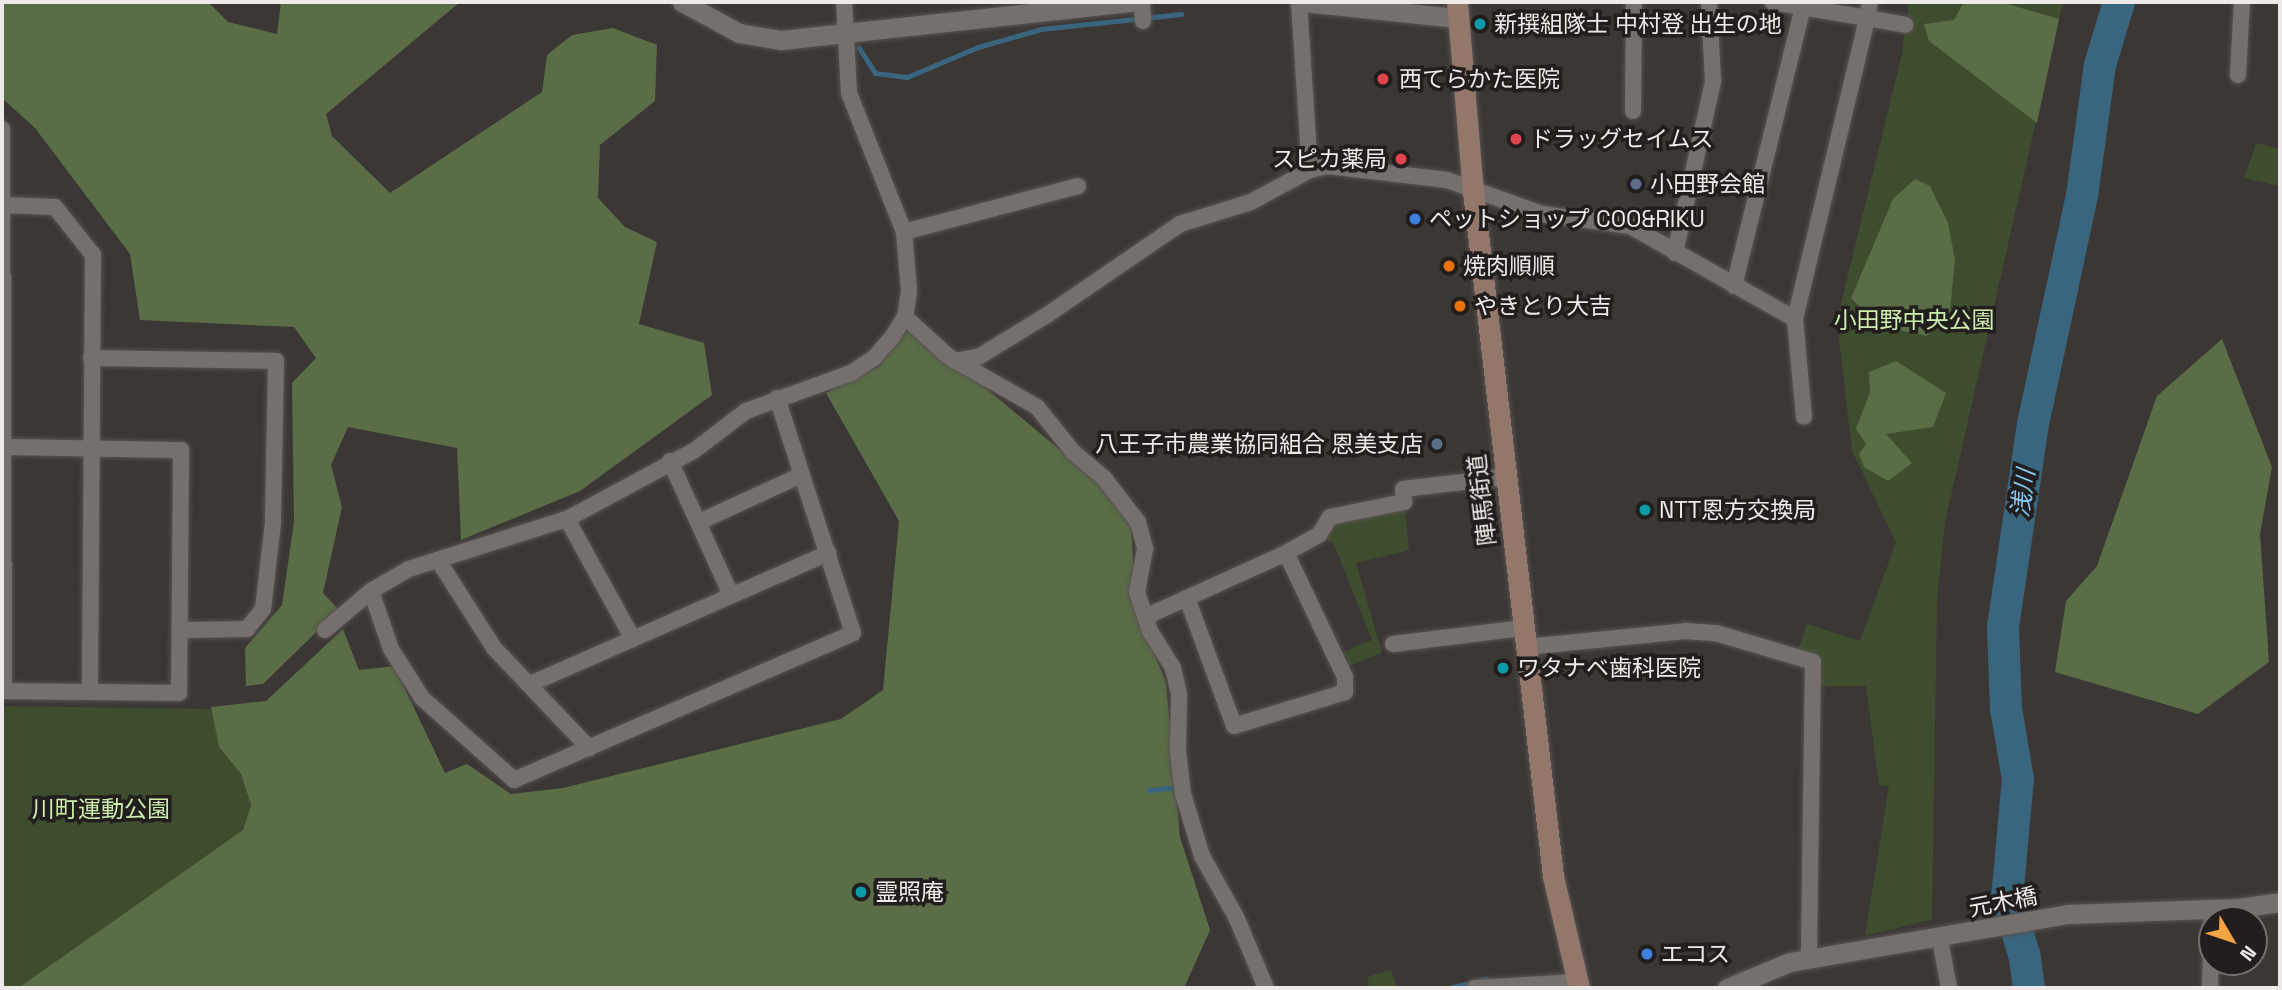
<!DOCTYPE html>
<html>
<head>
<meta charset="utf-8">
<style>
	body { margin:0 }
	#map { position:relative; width:2282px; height:990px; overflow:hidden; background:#3b3734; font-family:"Space Grotesk","Noto Sans JP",sans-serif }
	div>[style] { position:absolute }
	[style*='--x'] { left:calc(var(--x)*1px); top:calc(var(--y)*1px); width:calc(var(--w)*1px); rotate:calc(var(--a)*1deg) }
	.green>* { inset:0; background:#3e4d2d }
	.forest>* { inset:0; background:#5a6d46 }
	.stream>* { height:5px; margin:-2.5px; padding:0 2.5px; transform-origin:2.5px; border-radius:2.5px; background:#39667e }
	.river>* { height:32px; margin:-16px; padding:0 16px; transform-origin:16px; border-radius:16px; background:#39667e }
	.roads { filter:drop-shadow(0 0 2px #575351) drop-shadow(0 0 2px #575351) }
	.minor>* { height:16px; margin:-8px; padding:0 8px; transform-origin:8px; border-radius:8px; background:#75706d }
	.tertiary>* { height:19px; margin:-9.5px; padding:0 9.5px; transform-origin:9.5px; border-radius:9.5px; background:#75706d }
	.secondary>* { height:21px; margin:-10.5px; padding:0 10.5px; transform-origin:10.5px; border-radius:10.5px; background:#92776a }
	.dots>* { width:19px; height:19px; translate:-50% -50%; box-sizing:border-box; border:4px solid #211e1d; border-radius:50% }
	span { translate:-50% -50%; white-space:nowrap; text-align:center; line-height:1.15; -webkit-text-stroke:7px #211e1d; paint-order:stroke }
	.poi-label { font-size:23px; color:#eeeae9 }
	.left { translate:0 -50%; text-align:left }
	.right { translate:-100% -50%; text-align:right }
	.park-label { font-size:23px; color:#ccedab }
	.street-label { font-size:23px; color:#eeeae9 }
	.water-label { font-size:24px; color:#80caf2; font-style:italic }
	.frame { position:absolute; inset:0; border:4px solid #eeeae9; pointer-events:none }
	.north { position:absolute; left:2198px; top:906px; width:70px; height:70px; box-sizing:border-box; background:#211e1d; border:2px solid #73706f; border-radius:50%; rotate:129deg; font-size:19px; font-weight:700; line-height:28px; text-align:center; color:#eeeae9 }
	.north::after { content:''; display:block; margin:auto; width:24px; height:32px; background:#f4a443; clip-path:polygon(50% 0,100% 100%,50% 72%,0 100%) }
</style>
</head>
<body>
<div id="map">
	<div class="green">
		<div style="clip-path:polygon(1909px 2px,2063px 2px,1945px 522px,1937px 598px,1932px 919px,1865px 936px,1889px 785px,1879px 786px,1866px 686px,1813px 686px,1813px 662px,1796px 656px,1807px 624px,1860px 641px,1896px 542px,1852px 451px,1837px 320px,1902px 54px)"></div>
		<div style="clip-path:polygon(2256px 143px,2280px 149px,2280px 186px,2244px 178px)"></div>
		<div style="clip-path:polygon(1404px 502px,1409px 550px,1356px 563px,1382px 653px,1342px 669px,1335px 655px,1372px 640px,1334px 544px,1319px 535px,1330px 517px)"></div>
		<div style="clip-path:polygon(2px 706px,212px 709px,219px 747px,241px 774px,251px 805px,243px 830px,18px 988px,2px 988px)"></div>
		<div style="clip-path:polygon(1391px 970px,1397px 988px,1370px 988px,1367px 977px)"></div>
	</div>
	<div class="forest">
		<div style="clip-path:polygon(2px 2px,208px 2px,228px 22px,277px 34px,281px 2px,460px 2px,326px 114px,332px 136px,390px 193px,542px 92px,547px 55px,572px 35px,613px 28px,657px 45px,655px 101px,600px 145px,598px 198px,625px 227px,657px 242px,639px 324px,704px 343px,712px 395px,580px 491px,461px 540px,457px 448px,348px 427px,331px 465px,342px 507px,323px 593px,339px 610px,263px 684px,246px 686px,245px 648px,282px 605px,294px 522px,292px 383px,316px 358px,294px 327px,140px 320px,130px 254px,35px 128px,2px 98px)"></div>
		<div style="clip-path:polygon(1964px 2px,2001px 2px,2059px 19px,2037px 123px,1929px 41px,1924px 24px,1954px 20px)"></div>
		<div style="clip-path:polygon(1915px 179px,1930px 186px,1948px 223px,1955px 260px,1950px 312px,1927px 336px,1879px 326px,1851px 298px,1893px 199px)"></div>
		<div style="clip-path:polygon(911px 326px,1130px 508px,1136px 607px,1166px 683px,1180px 837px,1210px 930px,1184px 988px,18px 988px,243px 830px,251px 805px,241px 774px,219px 747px,211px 707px,266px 701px,343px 629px,359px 670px,394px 666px,445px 773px,467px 764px,511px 794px,563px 788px,841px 719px,883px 690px,899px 521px,826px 393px,878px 367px)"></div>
		<div style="clip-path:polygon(2222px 339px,2272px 467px,2260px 534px,2269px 662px,2198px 714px,2055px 672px,2066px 601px,2097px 566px,2157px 396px)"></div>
		<div style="clip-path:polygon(1896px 361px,1946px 393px,1933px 427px,1886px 434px,1912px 463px,1888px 481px,1864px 467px,1859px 454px,1866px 444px,1856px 429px,1870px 392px,1869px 372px)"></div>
	</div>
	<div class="stream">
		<div style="--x:859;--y:48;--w:30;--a:57"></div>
		<div style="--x:875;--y:73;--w:32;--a:7"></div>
		<div style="--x:907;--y:77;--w:77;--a:-22.9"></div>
		<div style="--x:978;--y:47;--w:66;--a:-15.9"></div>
		<div style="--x:1041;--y:29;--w:141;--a:-6.1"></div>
		<div style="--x:1149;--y:790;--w:29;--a:-6"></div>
		<div style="--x:1449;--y:988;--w:38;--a:-14"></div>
	</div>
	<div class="river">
		<div style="--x:2029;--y:988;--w:34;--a:-98"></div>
		<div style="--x:2024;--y:954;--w:58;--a:-107.2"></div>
		<div style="--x:2007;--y:899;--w:121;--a:-84.8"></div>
		<div style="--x:2018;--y:779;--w:71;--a:-99.7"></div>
		<div style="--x:2006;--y:709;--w:82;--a:-92.1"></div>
		<div style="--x:2003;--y:627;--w:205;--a:-81.6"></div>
		<div style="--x:2033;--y:424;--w:233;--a:-77.9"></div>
		<div style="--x:2082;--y:196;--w:132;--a:-82.2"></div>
		<div style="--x:2100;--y:65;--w:66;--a:-73.2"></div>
	</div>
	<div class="roads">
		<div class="minor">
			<div style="--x:1142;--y:2;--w:19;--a:87"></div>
			<div style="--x:1299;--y:2;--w:168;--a:86.3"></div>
			<div style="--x:1870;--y:2;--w:16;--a:101"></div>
			<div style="--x:1867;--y:18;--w:39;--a:10"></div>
			<div style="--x:2238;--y:75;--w:73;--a:-86.9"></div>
			<div style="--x:1633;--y:111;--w:109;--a:-89.5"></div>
			<div style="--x:2;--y:129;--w:562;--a:89.8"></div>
			<div style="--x:2;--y:205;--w:53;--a:2.2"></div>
			<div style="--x:55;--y:207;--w:61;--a:51.6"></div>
			<div style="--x:93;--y:255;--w:437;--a:90.4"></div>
			<div style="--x:904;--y:232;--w:180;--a:-14.8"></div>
			<div style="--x:1675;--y:253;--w:176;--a:-77.5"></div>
			<div style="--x:1713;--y:81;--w:79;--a:-92.9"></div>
			<div style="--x:1734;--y:286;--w:287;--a:-76.1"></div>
			<div style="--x:905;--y:317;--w:59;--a:42.3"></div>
			<div style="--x:949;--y:357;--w:101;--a:29.6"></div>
			<div style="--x:1037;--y:407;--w:58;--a:51.3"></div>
			<div style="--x:1073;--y:452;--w:40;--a:40"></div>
			<div style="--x:1104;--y:478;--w:56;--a:52.3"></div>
			<div style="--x:1138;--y:522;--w:28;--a:75"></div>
			<div style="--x:1145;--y:549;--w:44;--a:100.5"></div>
			<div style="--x:1137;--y:592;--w:41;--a:71.6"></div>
			<div style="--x:1150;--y:631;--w:44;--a:58.1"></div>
			<div style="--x:1173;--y:668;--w:27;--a:77"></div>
			<div style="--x:1179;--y:694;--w:58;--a:91"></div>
			<div style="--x:1178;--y:752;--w:42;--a:83.2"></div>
			<div style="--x:1183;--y:794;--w:65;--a:73"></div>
			<div style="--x:1202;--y:856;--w:72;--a:60.9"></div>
			<div style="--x:1237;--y:919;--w:75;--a:67.2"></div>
			<div style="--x:1795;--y:319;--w:98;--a:84.8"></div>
			<div style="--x:91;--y:358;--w:185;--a:0.9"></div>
			<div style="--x:276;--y:361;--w:162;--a:91.1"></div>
			<div style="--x:273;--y:523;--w:87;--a:96.6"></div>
			<div style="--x:263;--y:609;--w:26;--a:129"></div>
			<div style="--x:247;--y:629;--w:67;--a:179.1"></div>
			<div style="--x:955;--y:361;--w:25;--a:-11"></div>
			<div style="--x:980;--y:356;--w:79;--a:-31.5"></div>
			<div style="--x:1047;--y:315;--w:161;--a:-34.4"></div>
			<div style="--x:1180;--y:224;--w:74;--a:-17.2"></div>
			<div style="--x:1251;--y:202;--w:67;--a:-28.5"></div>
			<div style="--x:1310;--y:170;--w:18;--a:-13"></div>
			<div style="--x:1328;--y:166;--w:120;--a:6.7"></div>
			<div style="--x:1447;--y:180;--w:101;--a:19.7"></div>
			<div style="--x:1542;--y:214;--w:89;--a:7.8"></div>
			<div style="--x:1630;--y:226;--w:189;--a:29.4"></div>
			<div style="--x:1795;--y:319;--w:309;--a:-76.5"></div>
			<div style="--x:1867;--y:18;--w:96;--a:-170.4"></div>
			<div style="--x:670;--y:461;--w:147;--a:65.5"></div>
			<div style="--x:567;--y:519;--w:137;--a:61.2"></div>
			<div style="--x:699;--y:522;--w:112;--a:-24.7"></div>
			<div style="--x:438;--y:560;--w:104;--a:57.5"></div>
			<div style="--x:494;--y:648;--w:138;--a:46.5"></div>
			<div style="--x:371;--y:591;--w:61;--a:71"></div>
			<div style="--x:391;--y:649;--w:58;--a:57.7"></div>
			<div style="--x:422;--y:698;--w:123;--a:41.7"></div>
			<div style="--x:514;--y:780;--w:369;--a:-23.4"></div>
			<div style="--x:853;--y:633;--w:247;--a:-107.9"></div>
			<div style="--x:1187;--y:598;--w:136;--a:69.8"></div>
			<div style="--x:1234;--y:726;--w:116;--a:-17"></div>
			<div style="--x:1345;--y:692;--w:15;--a:-90"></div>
			<div style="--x:1345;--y:677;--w:137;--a:-115.4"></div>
			<div style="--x:1145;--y:617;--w:155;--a:-24.4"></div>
			<div style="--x:1286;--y:553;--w:38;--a:-29"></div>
			<div style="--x:1319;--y:535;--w:21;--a:-59"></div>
			<div style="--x:1330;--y:517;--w:76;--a:-11.5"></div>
			<div style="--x:1404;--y:502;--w:13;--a:-94"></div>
			<div style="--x:1403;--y:489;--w:103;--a:-6.7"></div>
			<div style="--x:325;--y:630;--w:60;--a:-40.3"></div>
			<div style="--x:371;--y:591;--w:44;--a:-30.1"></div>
			<div style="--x:409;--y:569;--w:166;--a:-17.6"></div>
			<div style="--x:567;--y:519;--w:145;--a:-28.3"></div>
			<div style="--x:695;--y:450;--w:64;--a:-37.4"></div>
			<div style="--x:746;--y:411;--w:112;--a:-19.9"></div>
			<div style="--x:851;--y:373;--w:27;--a:-33"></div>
			<div style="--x:874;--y:358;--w:29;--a:-49"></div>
			<div style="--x:893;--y:336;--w:22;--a:-58"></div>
			<div style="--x:905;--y:317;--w:26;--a:-81"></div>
			<div style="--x:909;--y:291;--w:59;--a:-94.8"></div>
			<div style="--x:904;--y:232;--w:149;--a:-111.6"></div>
			<div style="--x:849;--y:93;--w:91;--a:-93.1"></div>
			<div style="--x:1393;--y:644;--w:132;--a:-7"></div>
			<div style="--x:1526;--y:647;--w:160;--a:-5.7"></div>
			<div style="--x:1685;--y:631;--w:31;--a:4"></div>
			<div style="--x:1716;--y:633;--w:101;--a:16.6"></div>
			<div style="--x:1813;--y:662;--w:297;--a:90.8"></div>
			<div style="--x:530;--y:684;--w:326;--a:-23.7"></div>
			<div style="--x:2;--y:691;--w:177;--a:0.6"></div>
			<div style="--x:179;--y:693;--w:243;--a:-89.5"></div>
			<div style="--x:181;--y:450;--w:179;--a:-179"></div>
			<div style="--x:1940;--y:939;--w:50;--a:79.6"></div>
			<div style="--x:1475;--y:988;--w:102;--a:-3.4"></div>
			<div style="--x:2210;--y:988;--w:79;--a:-88.5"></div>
		</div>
		<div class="tertiary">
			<div style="--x:682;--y:2;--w:65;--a:28.5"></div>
			<div style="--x:739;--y:33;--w:43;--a:9.5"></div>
			<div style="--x:781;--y:40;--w:351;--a:-6.2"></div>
			<div style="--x:1304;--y:2;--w:154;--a:6"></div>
			<div style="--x:1727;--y:988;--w:68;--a:-22.4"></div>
			<div style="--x:1790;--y:962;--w:282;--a:-9.8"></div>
			<div style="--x:2068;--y:914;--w:170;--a:-2"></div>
			<div style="--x:2238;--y:908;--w:42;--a:-8.1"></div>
		</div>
		<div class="secondary">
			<div style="--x:1457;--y:2;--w:190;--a:85.2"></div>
			<div style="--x:1473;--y:191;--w:690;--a:83.34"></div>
			<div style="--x:1553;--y:876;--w:115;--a:76.9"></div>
		</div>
	</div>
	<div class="dots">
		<div style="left:1480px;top:24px;background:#0f9aa8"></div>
		<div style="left:1383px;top:79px;background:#e0444e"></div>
		<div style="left:1516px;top:139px;background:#e0444e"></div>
		<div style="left:1401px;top:159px;background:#e0444e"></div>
		<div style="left:1636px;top:184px;background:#5c6f8a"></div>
		<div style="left:1415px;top:219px;background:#3f7fe0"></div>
		<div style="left:1449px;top:266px;background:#e8710a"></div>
		<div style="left:1460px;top:306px;background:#e8710a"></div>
		<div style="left:1437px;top:444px;background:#5c6f8a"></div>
		<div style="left:1645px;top:510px;background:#0f9aa8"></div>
		<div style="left:1503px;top:668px;background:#0f9aa8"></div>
		<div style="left:861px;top:892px;background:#0f9aa8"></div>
		<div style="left:1647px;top:954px;background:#3f7fe0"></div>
	</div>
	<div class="poi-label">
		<span class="left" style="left:1494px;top:24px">新撰組隊士 中村登 出生の地</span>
		<span class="left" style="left:1399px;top:79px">西てらかた医院</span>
		<span class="left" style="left:1530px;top:139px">ドラッグセイムス</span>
		<span class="right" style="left:1387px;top:159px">スピカ薬局</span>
		<span class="left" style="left:1650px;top:184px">小田野会館</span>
		<span class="left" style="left:1429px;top:219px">ペットショップ COO&amp;RIKU</span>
		<span class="left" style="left:1463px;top:266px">焼肉順順</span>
		<span class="left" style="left:1474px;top:306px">やきとり大吉</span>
		<span class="right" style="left:1423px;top:444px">八王子市農業協同組合 恩美支店</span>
		<span class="left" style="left:1659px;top:510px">NTT恩方交換局</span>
		<span class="left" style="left:1517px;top:668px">ワタナベ歯科医院</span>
		<span class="left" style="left:875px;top:892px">霊照庵</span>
		<span class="left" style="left:1661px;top:954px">エコス</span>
	</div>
	<div class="park-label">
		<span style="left:1914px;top:320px">小田野中央公園</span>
		<span style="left:101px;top:809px">川町運動公園</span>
	</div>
	<div class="street-label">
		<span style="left:1482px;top:500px;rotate:-97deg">陣馬街道</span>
		<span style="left:2003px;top:902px;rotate:-11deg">元木橋</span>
	</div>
	<div class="water-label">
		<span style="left:2023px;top:493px;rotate:-82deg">浅川</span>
	</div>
	<div class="frame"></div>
	<div class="north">N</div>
</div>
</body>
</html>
